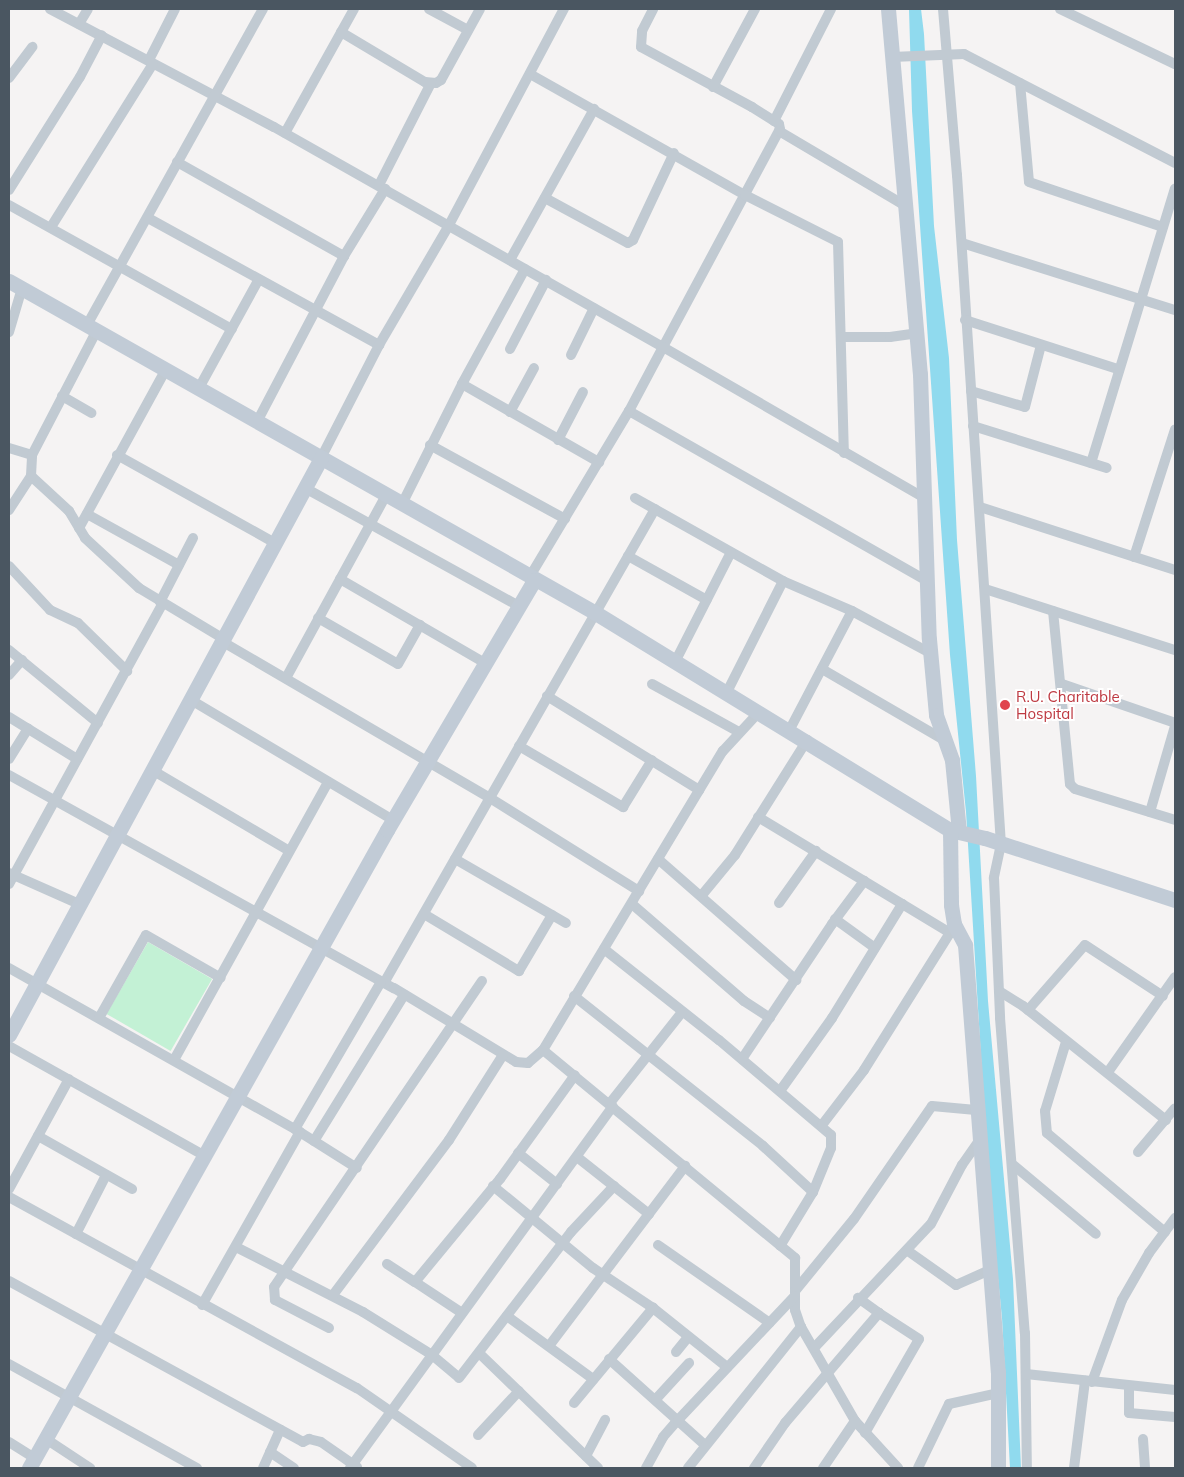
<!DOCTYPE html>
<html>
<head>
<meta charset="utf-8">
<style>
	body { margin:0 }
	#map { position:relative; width:1184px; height:1477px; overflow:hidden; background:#f5f3f3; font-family:Mulish,sans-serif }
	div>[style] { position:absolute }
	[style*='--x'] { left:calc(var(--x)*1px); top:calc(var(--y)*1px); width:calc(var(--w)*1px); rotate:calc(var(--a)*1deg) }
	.green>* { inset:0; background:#c3f1d5; transform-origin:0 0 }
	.water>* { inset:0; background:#90daee }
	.street>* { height:10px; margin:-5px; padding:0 5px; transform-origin:5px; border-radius:5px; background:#c1cad2 }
	.secondary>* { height:15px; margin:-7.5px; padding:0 7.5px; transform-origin:7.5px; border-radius:7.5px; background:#c1cbd6 }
	.dots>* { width:14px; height:14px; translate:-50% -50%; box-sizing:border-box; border:2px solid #fff; border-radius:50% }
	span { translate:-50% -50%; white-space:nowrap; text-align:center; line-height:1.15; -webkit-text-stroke:4px #fff; paint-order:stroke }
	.health-label { font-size:15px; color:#be3a42 }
	.left { translate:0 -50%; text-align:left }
	.frame { position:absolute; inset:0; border:10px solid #4a5661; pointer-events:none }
</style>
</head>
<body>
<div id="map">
	<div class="green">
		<div style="left:148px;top:942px;width:74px;height:83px;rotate:30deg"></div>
	</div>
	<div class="water">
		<div style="clip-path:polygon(909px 9px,921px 9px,924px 34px,934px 226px,949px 358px,957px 540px,976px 776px,988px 1001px,1013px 1279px,1021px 1468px,1010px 1468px,1002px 1318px,989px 1188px,966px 812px,950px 655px,912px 111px)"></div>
	</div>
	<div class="street">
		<div style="--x:50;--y:9;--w:253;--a:27.8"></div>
		<div style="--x:274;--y:127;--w:447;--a:29.5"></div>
		<div style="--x:663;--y:347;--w:247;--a:-61.8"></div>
		<div style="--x:780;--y:129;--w:5;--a:-101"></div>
		<div style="--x:779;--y:124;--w:32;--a:-148"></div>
		<div style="--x:752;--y:107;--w:126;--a:-151.6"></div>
		<div style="--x:641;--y:47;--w:16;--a:-86"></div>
		<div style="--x:642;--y:31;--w:25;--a:-63"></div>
		<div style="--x:429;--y:9;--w:44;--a:28.3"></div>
		<div style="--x:943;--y:9;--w:167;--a:85.2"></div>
		<div style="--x:957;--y:175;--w:670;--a:86.24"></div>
		<div style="--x:1001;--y:844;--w:35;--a:102"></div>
		<div style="--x:994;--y:878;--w:140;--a:87.5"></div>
		<div style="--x:1000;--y:1018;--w:316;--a:85.5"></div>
		<div style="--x:1025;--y:1333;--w:135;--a:89.2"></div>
		<div style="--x:1060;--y:9;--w:127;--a:25.6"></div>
		<div style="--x:79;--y:24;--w:17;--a:-59"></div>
		<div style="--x:341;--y:32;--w:98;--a:30.8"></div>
		<div style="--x:425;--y:82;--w:11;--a:5"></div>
		<div style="--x:436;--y:83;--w:6;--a:-31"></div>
		<div style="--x:441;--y:80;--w:81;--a:-61.2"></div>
		<div style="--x:892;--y:57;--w:72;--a:-2.4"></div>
		<div style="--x:964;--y:54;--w:237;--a:27.3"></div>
		<div style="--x:149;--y:60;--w:57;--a:-63"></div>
		<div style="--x:530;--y:74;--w:247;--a:29.4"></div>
		<div style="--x:745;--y:195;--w:104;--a:26.8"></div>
		<div style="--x:838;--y:242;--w:211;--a:88.4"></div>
		<div style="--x:9;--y:78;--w:39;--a:-53"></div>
		<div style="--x:1020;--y:83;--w:99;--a:84.8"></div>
		<div style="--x:1029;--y:182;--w:141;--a:18.6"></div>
		<div style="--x:713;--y:87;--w:89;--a:-61.7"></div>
		<div style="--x:774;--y:121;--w:126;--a:-63"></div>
		<div style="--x:779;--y:131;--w:147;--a:30.6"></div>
		<div style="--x:285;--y:133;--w:142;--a:-60.9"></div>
		<div style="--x:177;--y:162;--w:192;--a:29.4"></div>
		<div style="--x:379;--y:185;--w:114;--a:-63"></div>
		<div style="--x:9;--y:190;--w:133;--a:-57.9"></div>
		<div style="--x:80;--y:77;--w:47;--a:-62.4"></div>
		<div style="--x:545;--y:198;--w:94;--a:28.5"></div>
		<div style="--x:628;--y:243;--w:6;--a:-31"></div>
		<div style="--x:633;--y:240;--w:96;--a:-64.8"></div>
		<div style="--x:9;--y:205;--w:255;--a:29.1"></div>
		<div style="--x:148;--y:218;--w:264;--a:28.8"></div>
		<div style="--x:51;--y:227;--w:192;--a:-58"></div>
		<div style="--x:962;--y:243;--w:223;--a:17.5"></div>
		<div style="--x:510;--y:260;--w:173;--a:-60.9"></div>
		<div style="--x:965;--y:320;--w:161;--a:17.8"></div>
		<div style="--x:87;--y:325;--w:362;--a:-60.9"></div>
		<div style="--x:9;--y:332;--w:46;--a:-73.5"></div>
		<div style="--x:842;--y:337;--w:48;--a:0"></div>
		<div style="--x:890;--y:337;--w:27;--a:-8"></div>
		<div style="--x:510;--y:349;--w:78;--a:-62.4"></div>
		<div style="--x:571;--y:355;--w:52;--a:-63.9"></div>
		<div style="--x:462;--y:384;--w:131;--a:-61.3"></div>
		<div style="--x:199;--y:388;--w:124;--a:-61.2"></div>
		<div style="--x:971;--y:391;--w:56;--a:16.5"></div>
		<div style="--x:1025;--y:407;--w:64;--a:-75.5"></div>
		<div style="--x:62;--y:396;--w:34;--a:30"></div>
		<div style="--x:629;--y:411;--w:345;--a:29.7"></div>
		<div style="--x:510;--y:412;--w:50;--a:-61.4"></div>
		<div style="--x:258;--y:420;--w:185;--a:-62.3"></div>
		<div style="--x:344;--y:256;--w:79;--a:-58.5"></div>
		<div style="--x:973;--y:426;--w:140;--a:17.4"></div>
		<div style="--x:558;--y:440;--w:54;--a:-62.5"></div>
		<div style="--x:430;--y:445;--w:154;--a:28.7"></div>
		<div style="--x:9;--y:448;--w:24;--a:17"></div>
		<div style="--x:117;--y:455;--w:181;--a:29.1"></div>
		<div style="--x:321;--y:458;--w:127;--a:-62.8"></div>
		<div style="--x:379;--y:345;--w:139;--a:-59.7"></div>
		<div style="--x:449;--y:225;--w:245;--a:-62"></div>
		<div style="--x:1091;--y:463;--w:287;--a:-73"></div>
		<div style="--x:31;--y:476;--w:52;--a:42.6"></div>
		<div style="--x:69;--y:511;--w:31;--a:59"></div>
		<div style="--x:85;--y:538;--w:74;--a:42.8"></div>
		<div style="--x:139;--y:588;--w:99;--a:31"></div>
		<div style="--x:305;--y:488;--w:244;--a:28.9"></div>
		<div style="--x:635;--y:498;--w:170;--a:29.3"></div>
		<div style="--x:783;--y:581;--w:75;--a:23.5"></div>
		<div style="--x:852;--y:611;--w:89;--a:28.3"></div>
		<div style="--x:402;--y:504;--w:134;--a:-63.4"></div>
		<div style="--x:462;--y:384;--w:158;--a:29.7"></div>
		<div style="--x:980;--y:507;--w:205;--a:17.9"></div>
		<div style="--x:9;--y:510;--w:40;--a:-57.1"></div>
		<div style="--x:31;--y:476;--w:21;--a:-87"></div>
		<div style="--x:32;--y:455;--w:141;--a:-62.5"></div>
		<div style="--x:87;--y:514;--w:105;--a:29"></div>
		<div style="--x:79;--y:528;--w:181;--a:-61.3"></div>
		<div style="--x:628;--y:556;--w:90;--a:29.1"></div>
		<div style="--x:1134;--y:557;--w:134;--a:-72.2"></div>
		<div style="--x:9;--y:566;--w:60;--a:47"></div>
		<div style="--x:50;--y:610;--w:31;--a:25"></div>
		<div style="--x:78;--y:623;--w:69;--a:44.4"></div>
		<div style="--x:529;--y:578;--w:195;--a:-59.1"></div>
		<div style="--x:629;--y:411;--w:72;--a:-62"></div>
		<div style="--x:663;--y:347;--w:304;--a:30"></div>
		<div style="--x:340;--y:579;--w:168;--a:30.1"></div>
		<div style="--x:985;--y:589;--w:200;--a:17.8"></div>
		<div style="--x:160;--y:602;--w:72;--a:-62.7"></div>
		<div style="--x:1053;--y:611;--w:174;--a:84.4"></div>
		<div style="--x:1070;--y:784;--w:7;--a:45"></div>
		<div style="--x:1075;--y:789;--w:105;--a:17.2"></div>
		<div style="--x:318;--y:618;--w:92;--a:29.9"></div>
		<div style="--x:398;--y:664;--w:45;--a:-60.6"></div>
		<div style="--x:223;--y:642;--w:309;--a:30.3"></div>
		<div style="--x:490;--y:798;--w:176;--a:32"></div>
		<div style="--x:9;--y:650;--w:115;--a:39.4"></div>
		<div style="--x:675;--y:662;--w:123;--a:-63"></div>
		<div style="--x:822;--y:669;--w:141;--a:30.2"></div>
		<div style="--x:9;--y:675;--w:20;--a:-49"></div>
		<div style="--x:286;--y:678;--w:209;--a:-61.3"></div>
		<div style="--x:652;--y:684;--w:99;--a:28.9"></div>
		<div style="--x:1062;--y:684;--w:120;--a:19"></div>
		<div style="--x:727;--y:692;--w:124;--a:-63.2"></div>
		<div style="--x:547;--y:696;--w:179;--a:31.7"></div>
		<div style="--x:191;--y:700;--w:235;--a:30.7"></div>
		<div style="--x:9;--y:717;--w:80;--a:31.7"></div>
		<div style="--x:790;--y:729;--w:133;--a:-62.3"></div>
		<div style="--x:519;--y:746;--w:121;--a:30.4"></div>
		<div style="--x:623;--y:807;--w:55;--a:-58.3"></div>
		<div style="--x:9;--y:759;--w:36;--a:-58"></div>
		<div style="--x:152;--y:770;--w:158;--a:30.5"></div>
		<div style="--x:9;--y:775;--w:440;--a:29"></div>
		<div style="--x:394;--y:988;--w:143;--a:31.2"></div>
		<div style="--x:516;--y:1062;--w:12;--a:5"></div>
		<div style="--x:528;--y:1063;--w:20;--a:-41"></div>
		<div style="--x:543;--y:1050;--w:349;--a:-59"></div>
		<div style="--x:723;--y:751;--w:53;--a:-47.3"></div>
		<div style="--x:1150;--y:812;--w:90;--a:-73.8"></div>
		<div style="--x:758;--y:817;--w:224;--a:31.1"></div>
		<div style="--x:950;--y:933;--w:8;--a:-30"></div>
		<div style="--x:455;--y:859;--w:128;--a:30"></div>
		<div style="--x:658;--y:859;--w:184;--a:41.2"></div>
		<div style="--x:9;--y:873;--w:77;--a:23.9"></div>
		<div style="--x:9;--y:884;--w:320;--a:-61.3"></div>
		<div style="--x:702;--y:895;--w:52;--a:-50.5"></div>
		<div style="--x:735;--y:855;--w:136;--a:-57.9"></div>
		<div style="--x:779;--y:903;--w:64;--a:-54.6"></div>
		<div style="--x:632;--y:904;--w:148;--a:40.9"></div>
		<div style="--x:744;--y:1001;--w:31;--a:33"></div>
		<div style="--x:424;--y:914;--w:111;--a:31"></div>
		<div style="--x:519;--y:971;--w:65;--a:-59.5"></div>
		<div style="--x:835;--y:919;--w:49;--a:35.9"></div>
		<div style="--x:604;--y:949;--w:147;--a:38.4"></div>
		<div style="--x:719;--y:1040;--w:147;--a:40.3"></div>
		<div style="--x:831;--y:1135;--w:13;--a:90"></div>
		<div style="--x:831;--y:1148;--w:48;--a:112.2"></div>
		<div style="--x:813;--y:1192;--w:63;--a:121.4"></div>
		<div style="--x:9;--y:968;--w:328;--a:29.4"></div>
		<div style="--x:295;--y:1129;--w:73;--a:32.2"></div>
		<div style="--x:384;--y:983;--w:546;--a:-60.24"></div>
		<div style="--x:999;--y:991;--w:28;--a:32"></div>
		<div style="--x:1023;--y:1006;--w:183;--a:38.6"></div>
		<div style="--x:574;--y:996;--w:241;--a:38.4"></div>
		<div style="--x:763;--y:1146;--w:68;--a:42.6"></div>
		<div style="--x:1028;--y:1010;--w:86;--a:-48.8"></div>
		<div style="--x:1085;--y:945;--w:93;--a:33.2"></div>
		<div style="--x:99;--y:1018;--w:95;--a:-60.5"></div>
		<div style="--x:146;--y:935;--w:86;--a:29.8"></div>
		<div style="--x:1066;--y:1042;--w:72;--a:106.9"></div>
		<div style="--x:1045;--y:1111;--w:22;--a:85"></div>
		<div style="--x:1047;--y:1133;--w:154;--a:40"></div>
		<div style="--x:9;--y:1046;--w:225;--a:29.3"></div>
		<div style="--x:543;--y:1050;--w:327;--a:39.5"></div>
		<div style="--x:795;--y:1258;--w:52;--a:90"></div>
		<div style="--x:795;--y:1310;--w:18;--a:71"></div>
		<div style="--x:801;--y:1327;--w:108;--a:60.1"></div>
		<div style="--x:855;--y:1421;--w:64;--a:47.5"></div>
		<div style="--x:742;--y:1059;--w:162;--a:-56.3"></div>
		<div style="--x:832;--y:924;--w:54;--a:-53.3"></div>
		<div style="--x:174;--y:1060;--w:318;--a:-61"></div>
		<div style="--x:1108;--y:1072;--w:116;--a:-54.8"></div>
		<div style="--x:780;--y:1091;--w:90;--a:-54.5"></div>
		<div style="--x:832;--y:1018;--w:134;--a:-58.4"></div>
		<div style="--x:610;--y:1103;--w:116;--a:-51.6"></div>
		<div style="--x:822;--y:1125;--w:69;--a:-52.6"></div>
		<div style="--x:864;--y:1070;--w:162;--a:-57.9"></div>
		<div style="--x:295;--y:1129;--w:170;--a:-59.7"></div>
		<div style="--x:38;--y:1136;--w:108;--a:29.4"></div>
		<div style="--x:314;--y:1141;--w:172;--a:-58.3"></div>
		<div style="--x:1138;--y:1152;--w:57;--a:-49.9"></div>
		<div style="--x:518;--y:1153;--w:50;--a:38.5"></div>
		<div style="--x:577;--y:1157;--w:92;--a:38.4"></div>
		<div style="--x:1012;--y:1164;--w:109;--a:39.8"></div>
		<div style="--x:493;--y:1186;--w:129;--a:39.4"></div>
		<div style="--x:593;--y:1268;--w:72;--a:33.7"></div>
		<div style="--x:653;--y:1308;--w:95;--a:38.6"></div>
		<div style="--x:9;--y:1189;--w:125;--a:-61.4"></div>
		<div style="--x:9;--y:1197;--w:397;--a:28.8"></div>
		<div style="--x:357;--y:1388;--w:140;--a:34.8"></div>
		<div style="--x:76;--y:1234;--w:66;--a:-63"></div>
		<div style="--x:658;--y:1245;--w:136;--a:34.9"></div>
		<div style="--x:236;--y:1247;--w:143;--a:27.1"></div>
		<div style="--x:363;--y:1312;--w:81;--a:31.9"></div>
		<div style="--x:432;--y:1355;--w:35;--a:40"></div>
		<div style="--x:459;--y:1378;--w:184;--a:-52.5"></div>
		<div style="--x:571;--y:1232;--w:63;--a:-46.9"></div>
		<div style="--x:908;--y:1251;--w:59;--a:35.3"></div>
		<div style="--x:956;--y:1285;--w:36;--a:-24"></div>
		<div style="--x:387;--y:1264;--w:33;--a:33"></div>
		<div style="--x:9;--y:1281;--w:335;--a:28.7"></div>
		<div style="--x:303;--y:1442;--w:7;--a:-27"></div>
		<div style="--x:309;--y:1439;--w:12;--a:14"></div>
		<div style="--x:321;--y:1442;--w:44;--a:34.8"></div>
		<div style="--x:795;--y:1291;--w:93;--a:-50.7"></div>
		<div style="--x:854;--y:1219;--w:137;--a:-55.4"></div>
		<div style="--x:932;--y:1106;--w:44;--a:5.2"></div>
		<div style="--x:333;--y:1295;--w:194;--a:-53.2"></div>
		<div style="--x:449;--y:1140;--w:101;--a:-57.6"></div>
		<div style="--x:202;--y:1305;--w:199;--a:-60.5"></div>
		<div style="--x:462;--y:1313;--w:56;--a:-146.6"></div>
		<div style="--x:415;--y:1282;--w:134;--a:-50.5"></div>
		<div style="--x:500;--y:1179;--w:128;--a:-54.2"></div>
		<div style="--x:507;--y:1316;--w:107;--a:36.2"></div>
		<div style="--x:329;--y:1328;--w:61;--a:-152.6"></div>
		<div style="--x:275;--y:1300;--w:13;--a:-94"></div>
		<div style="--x:274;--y:1287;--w:370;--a:-55.8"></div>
		<div style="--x:549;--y:1346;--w:226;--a:-52.9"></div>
		<div style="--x:814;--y:1348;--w:170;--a:-46.7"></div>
		<div style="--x:931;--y:1224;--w:67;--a:-62.3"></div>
		<div style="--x:962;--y:1165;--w:28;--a:-55"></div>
		<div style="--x:676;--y:1352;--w:19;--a:-51"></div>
		<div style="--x:480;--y:1354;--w:164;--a:44"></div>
		<div style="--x:609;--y:1359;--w:129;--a:41.9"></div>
		<div style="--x:9;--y:1364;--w:215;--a:29"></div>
		<div style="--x:1026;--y:1374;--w:150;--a:6.1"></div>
		<div style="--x:1092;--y:1382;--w:87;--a:-69.9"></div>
		<div style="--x:1122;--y:1300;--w:54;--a:-60.1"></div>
		<div style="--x:1149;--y:1253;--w:44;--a:-53.4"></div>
		<div style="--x:1129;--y:1386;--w:27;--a:90"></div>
		<div style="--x:1129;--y:1413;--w:46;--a:5"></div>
		<div style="--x:656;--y:1399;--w:49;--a:-47.5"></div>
		<div style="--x:574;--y:1403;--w:124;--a:-50.3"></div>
		<div style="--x:865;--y:1433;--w:108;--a:-60.1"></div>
		<div style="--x:919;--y:1339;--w:48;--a:-147"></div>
		<div style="--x:478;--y:1435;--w:60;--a:-47"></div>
		<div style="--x:46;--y:1439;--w:53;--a:33.4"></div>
		<div style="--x:1143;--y:1439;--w:29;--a:86"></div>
		<div style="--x:9;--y:1442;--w:31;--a:32"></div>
		<div style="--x:270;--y:1452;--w:29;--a:34"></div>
		<div style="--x:586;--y:1456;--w:41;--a:-62.2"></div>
		<div style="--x:263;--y:1468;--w:42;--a:-65.9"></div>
		<div style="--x:350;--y:1468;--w:447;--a:-54"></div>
		<div style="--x:646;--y:1468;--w:35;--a:-61"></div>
		<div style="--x:663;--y:1437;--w:23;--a:-49"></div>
		<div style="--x:678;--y:1420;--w:170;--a:-46.7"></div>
		<div style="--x:688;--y:1468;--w:181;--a:-51.3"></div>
		<div style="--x:754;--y:1468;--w:55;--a:-55.4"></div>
		<div style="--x:785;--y:1423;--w:145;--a:-49.5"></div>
		<div style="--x:879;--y:1313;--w:26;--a:-144"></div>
		<div style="--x:823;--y:1468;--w:57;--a:-55.8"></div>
		<div style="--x:918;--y:1468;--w:71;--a:-64.2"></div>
		<div style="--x:949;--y:1404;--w:50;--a:-12.7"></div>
		<div style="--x:1074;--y:1468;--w:88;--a:-82.8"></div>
	</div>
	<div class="secondary">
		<div style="--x:888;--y:9;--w:366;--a:85"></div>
		<div style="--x:920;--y:374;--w:265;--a:88.1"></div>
		<div style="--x:929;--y:639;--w:76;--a:84.7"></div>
		<div style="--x:936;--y:715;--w:48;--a:70.4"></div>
		<div style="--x:952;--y:760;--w:72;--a:84.4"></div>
		<div style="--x:9;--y:281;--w:672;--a:29.5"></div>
		<div style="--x:594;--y:612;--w:417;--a:31.5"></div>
		<div style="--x:950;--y:830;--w:36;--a:13"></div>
		<div style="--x:985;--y:838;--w:200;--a:18.1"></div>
		<div style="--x:950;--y:830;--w:75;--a:89.2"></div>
		<div style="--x:951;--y:905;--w:19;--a:81"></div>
		<div style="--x:954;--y:924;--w:24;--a:62"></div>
		<div style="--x:965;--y:945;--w:428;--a:85.6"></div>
		<div style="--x:998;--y:1372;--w:96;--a:90"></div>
		<div style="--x:9;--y:1035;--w:656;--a:-61.6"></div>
		<div style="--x:29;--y:1468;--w:732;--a:-60.7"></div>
		<div style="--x:387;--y:830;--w:290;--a:-59.5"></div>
	</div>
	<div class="dots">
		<div style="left:1005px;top:705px;background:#e0444e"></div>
	</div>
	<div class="health-label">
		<span class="left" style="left:1016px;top:705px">R.U. Charitable<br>Hospital</span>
	</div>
	<div class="frame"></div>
</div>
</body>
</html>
